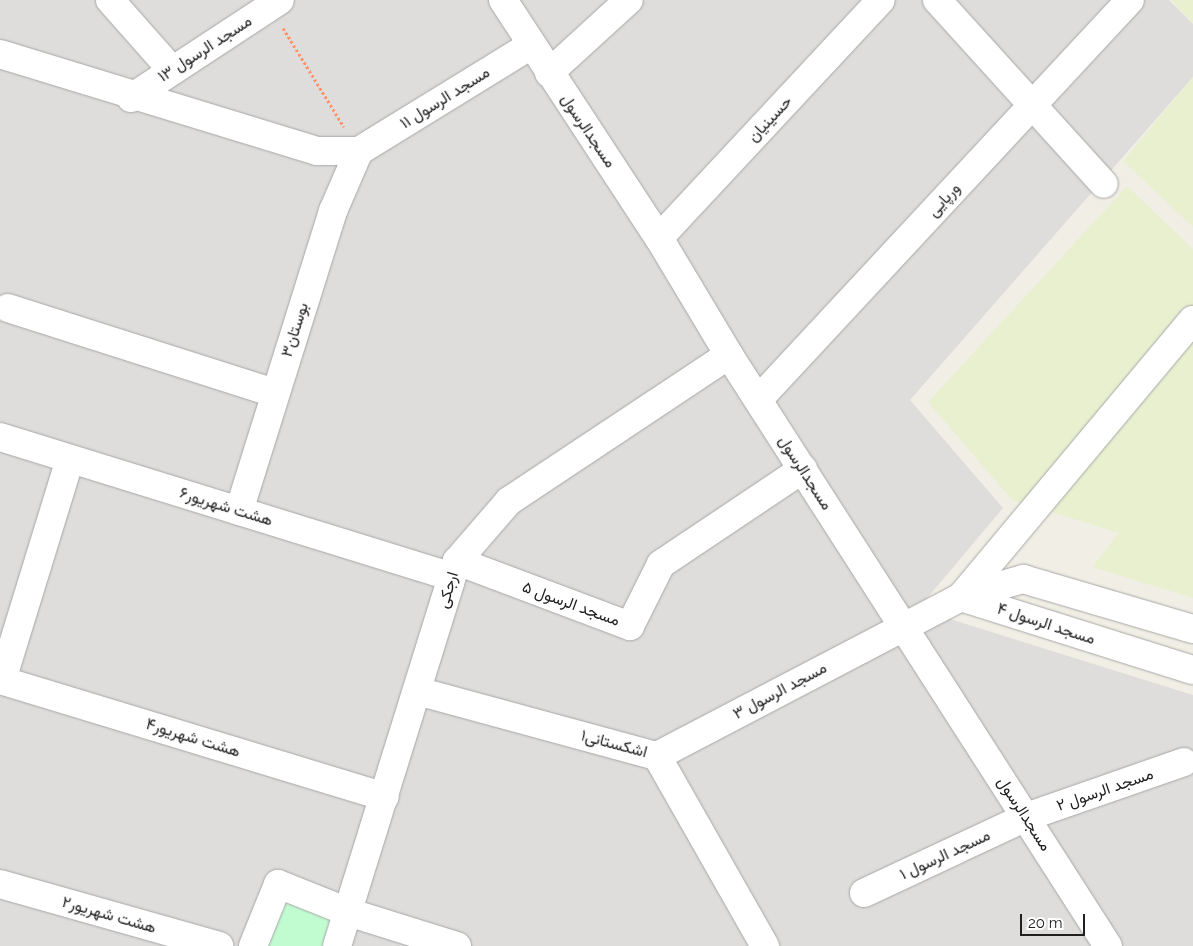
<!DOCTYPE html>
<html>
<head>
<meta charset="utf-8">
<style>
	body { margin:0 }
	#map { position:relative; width:1193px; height:946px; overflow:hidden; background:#f1efe5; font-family:Raleway,Vazirmatn,sans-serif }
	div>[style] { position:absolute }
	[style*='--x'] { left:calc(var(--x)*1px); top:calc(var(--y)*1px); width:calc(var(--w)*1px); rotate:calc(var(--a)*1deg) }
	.residential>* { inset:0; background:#dedddc }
	.farmland>* { inset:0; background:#e8f0d0 }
	.park>* { inset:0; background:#c1fcd0 }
	.path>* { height:3px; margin-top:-1.5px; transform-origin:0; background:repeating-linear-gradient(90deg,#ff9268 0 2.5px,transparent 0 5px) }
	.roads { filter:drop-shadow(0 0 1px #a7a7a7) drop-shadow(0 0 1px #a7a7a7) }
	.minor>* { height:28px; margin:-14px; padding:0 14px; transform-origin:14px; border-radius:14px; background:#fff }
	span { translate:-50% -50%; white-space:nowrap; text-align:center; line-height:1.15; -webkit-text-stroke:4.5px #fff; paint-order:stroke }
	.street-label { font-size:16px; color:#202020 }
	.scale { position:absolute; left:1020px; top:914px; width:65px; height:22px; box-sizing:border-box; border:2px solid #202020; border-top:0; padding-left:6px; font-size:15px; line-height:18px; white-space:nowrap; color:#202020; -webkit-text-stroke:4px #fff; paint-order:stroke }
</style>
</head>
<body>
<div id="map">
	<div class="residential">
		<div style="clip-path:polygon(0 0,1169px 0,1193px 24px,1193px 77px,910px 400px,1003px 508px,918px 609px,1193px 695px,1193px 946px,0 946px)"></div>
	</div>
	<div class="farmland">
		<div style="clip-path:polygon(1171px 0,1193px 0,1193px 23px)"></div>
		<div style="clip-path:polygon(1193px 77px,1193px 227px,1123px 161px)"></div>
		<div style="clip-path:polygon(1127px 186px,1193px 249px,1193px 598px,1092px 567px,1119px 533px,1012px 500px,928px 402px)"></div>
	</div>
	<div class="park">
		<div style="clip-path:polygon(285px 895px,343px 916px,331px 946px,266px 946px)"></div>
	</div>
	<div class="path">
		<div style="--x:283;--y:28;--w:116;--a:58.4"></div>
	</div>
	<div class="roads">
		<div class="minor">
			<div style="--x:110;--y:0;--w:94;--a:48.5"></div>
			<div style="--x:503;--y:0;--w:285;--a:56.8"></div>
			<div style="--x:659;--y:238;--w:136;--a:59.1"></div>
			<div style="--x:729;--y:355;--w:702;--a:57.33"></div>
			<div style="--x:937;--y:0;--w:248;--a:47.8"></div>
			<div style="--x:0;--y:54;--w:332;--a:17"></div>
			<div style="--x:317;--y:151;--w:42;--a:0"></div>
			<div style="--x:359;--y:151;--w:202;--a:-31.6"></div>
			<div style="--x:549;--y:73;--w:108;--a:-42.4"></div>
			<div style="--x:131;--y:98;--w:178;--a:-33.3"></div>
			<div style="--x:659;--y:238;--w:325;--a:-47"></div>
			<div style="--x:8;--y:308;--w:280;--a:17.7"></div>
			<div style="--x:758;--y:400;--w:546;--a:-47.08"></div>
			<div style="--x:0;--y:437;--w:472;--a:17.2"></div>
			<div style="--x:239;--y:511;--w:314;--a:-72.6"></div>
			<div style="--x:333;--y:211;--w:65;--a:-66.6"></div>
			<div style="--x:457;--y:561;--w:185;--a:20.6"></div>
			<div style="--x:630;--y:626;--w:69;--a:-63.4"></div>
			<div style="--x:661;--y:564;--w:171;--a:-33.8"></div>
			<div style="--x:961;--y:597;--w:361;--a:-50.1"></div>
			<div style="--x:961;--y:597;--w:65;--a:-16.2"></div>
			<div style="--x:1023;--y:579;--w:177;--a:16.4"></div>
			<div style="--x:0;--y:680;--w:402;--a:16.9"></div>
			<div style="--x:2;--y:680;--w:231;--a:-72.9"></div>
			<div style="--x:417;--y:691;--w:249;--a:15.2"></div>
			<div style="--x:657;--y:756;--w:219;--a:60.4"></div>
			<div style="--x:657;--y:756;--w:343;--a:-27.6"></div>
			<div style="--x:961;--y:597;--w:243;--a:17.5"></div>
			<div style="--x:0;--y:884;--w:228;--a:15.8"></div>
			<div style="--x:864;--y:893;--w:179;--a:-25.1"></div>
			<div style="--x:1026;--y:817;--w:167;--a:-19.2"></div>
			<div style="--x:253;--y:946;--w:67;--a:-68"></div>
			<div style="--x:278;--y:884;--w:79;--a:21.7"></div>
			<div style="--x:351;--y:913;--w:111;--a:17.3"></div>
			<div style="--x:337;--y:946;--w:403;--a:-72.7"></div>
			<div style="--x:457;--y:561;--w:79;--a:-49.1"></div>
			<div style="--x:509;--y:501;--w:264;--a:-33.6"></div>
		</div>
	</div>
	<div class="street-label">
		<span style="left:205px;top:49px;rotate:-33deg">مسجد الرسول ۱۳</span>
		<span style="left:445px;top:98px;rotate:-32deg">مسجد الرسول ۱۱</span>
		<span style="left:770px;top:119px;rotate:-47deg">حسینیان</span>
		<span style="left:588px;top:131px;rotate:56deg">مسجدالرسول</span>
		<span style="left:944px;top:200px;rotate:-47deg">ورپایی</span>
		<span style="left:295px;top:330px;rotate:-72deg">بوستان۳</span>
		<span style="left:805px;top:473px;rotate:57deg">مسجدالرسول</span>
		<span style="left:226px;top:507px;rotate:17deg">هشت شهریور۶</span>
		<span style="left:448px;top:590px;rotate:-73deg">ارجکی</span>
		<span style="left:571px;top:604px;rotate:20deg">مسجد الرسول ۵</span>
		<span style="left:1046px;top:624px;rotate:18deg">مسجد الرسول ۴</span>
		<span style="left:780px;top:691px;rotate:-28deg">مسجد الرسول ۳</span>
		<span style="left:193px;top:738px;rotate:17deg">هشت شهریور۴</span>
		<span style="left:614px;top:744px;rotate:15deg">اشکستانی۱</span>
		<span style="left:1105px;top:790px;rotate:-19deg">مسجد الرسول ۲</span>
		<span style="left:1024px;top:814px;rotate:57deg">مسجدالرسول</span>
		<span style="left:945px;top:855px;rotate:-25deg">مسجد الرسول ۱</span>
		<span style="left:109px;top:915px;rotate:16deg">هشت شهریور۲</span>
	</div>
	<div class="scale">20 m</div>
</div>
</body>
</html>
